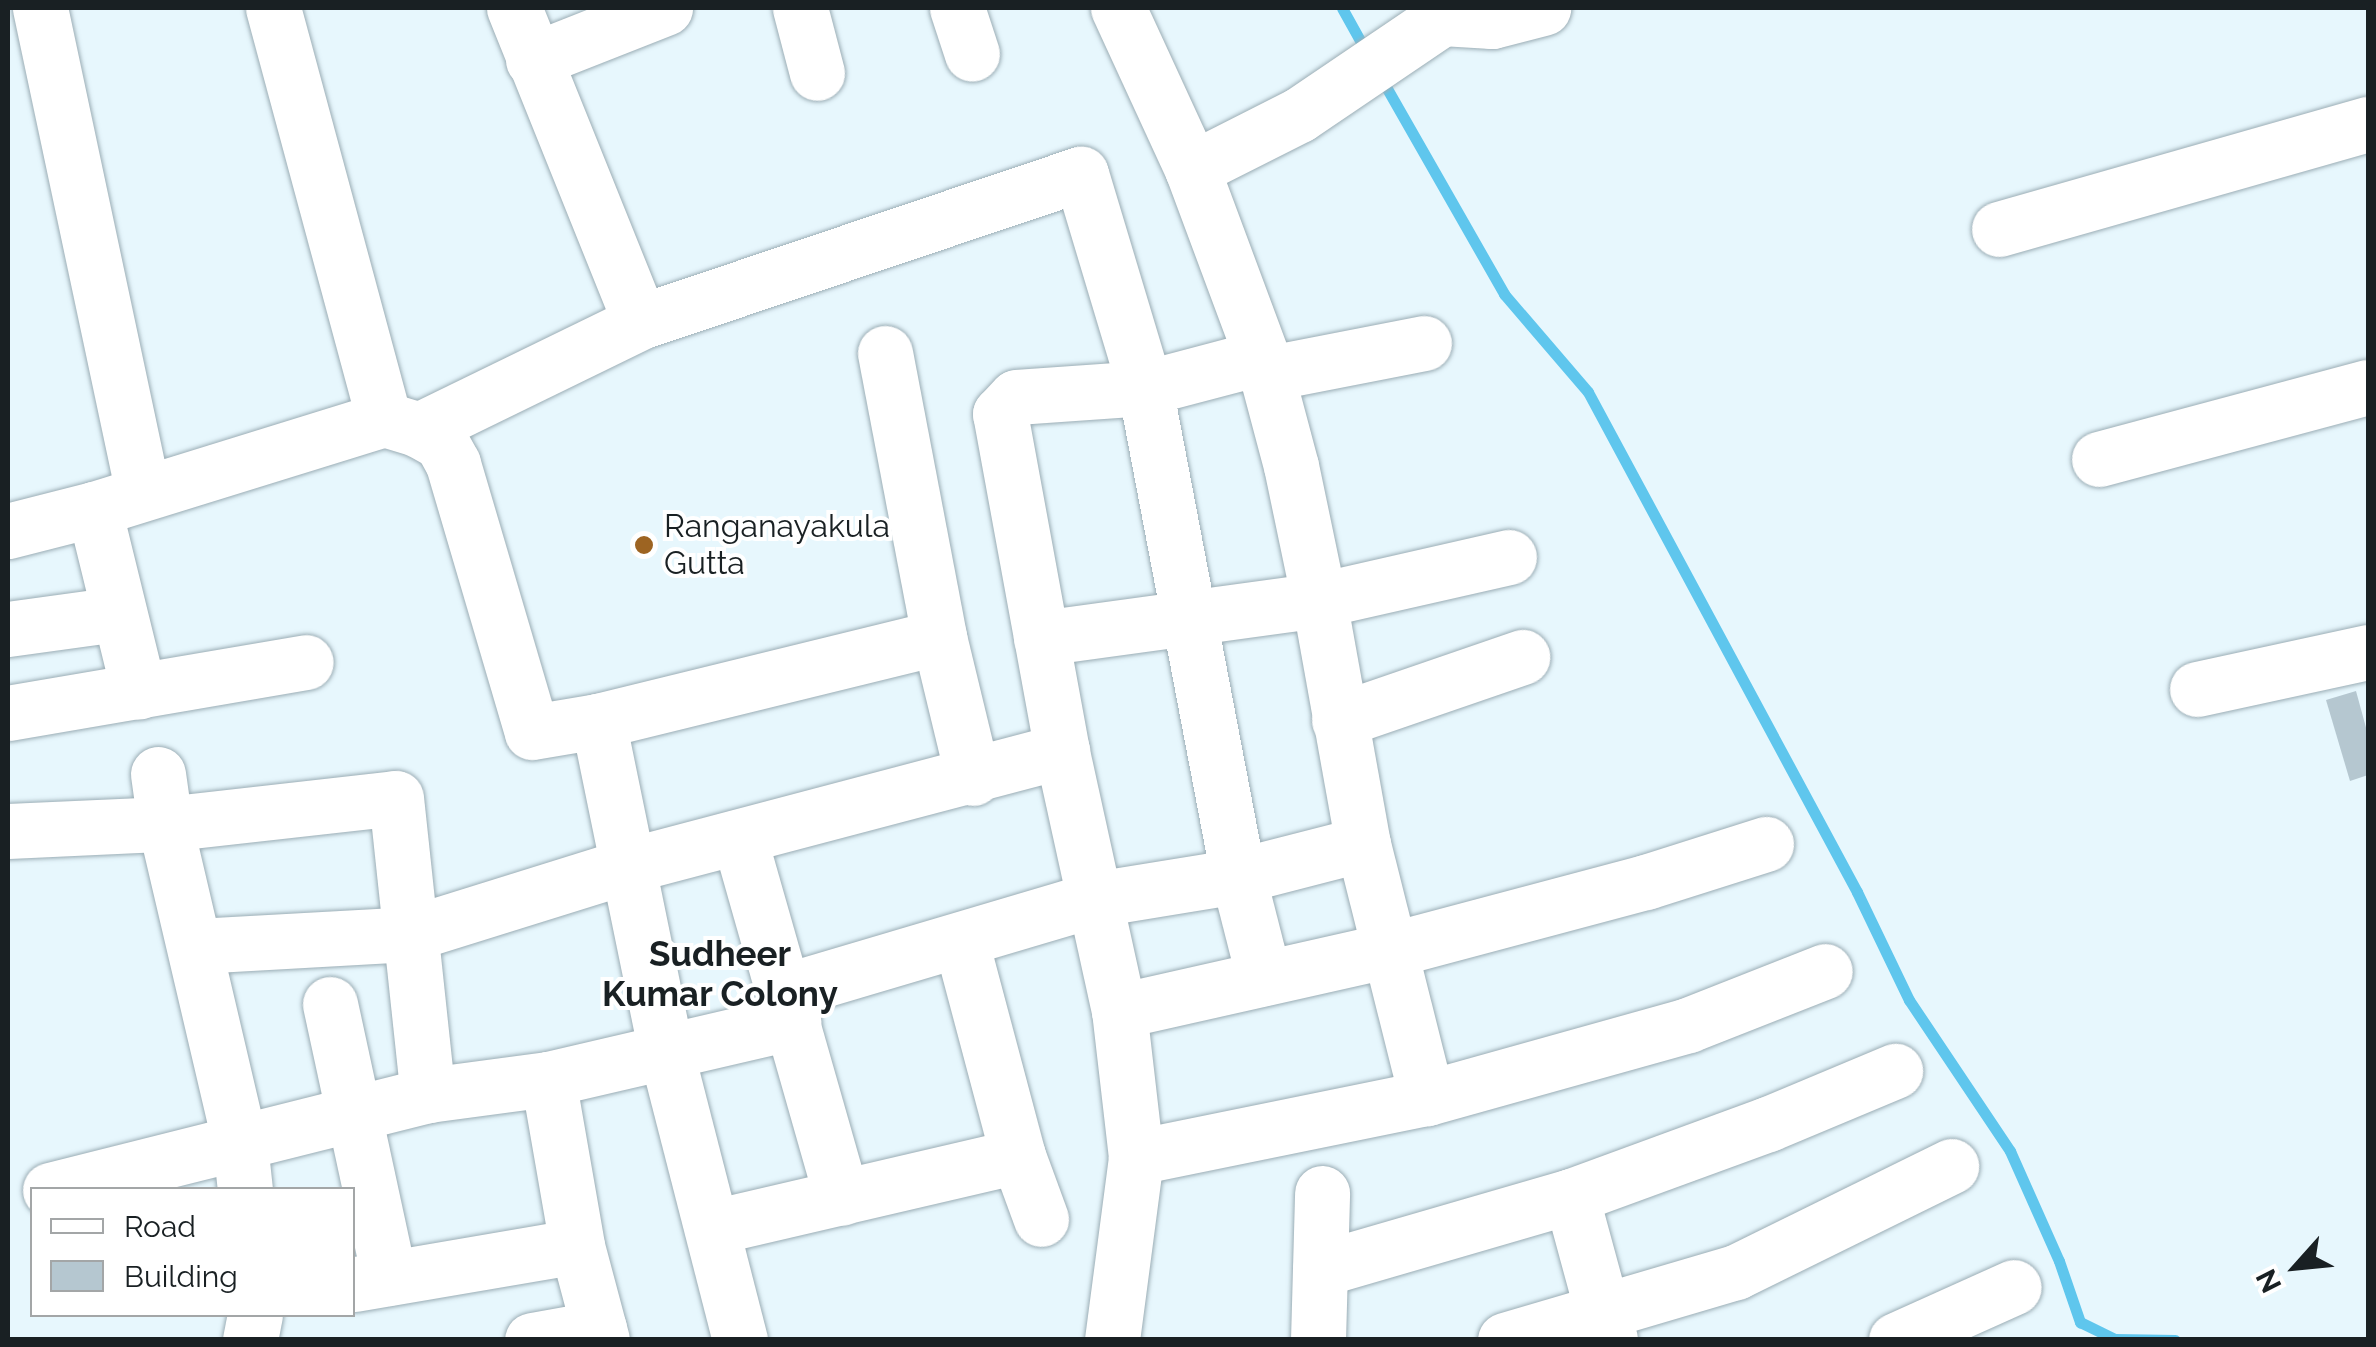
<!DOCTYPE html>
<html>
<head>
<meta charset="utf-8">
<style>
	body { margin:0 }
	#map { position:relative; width:2376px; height:1347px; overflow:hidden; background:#e7f7fd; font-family:Raleway,sans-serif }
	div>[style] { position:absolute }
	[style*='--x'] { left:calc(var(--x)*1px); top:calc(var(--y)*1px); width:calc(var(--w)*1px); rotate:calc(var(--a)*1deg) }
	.stream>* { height:11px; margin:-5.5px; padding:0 5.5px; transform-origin:5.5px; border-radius:5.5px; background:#5fc6ed }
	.building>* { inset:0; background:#b5c7d0 }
	.roads { filter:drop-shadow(0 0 2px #9badb5) drop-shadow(0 0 2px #9badb5) }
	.minor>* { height:55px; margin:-27.5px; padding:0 27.5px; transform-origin:27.5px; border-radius:27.5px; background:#fff }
	.dots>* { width:28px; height:28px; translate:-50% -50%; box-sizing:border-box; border:5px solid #fff; border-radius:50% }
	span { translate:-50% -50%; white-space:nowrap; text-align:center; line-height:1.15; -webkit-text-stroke:8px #fff; paint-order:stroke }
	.poi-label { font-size:32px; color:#192023 }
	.left { translate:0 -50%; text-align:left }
	.neighbourhood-label { font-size:35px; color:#192023; font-weight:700 }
	.frame { position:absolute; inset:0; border:10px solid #192023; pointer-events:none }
	.legend { position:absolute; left:30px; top:1187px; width:325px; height:130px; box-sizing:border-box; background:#fff; border:2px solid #a3a6a7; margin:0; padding:12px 18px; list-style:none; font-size:30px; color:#192023 }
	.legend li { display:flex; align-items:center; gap:20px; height:50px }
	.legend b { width:50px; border:2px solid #a3a6a7 }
	.north { position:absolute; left:2246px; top:1217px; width:100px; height:100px; -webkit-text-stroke:8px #fff; paint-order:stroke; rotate:243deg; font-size:28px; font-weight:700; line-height:40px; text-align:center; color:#192023 }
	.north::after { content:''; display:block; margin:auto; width:35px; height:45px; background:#192023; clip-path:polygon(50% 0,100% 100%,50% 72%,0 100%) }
</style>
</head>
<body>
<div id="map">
	<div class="stream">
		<div style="--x:1342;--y:8;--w:51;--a:60.9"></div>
		<div style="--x:1381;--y:78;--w:249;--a:60.3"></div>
		<div style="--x:1504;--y:294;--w:129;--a:49.4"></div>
		<div style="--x:1588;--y:392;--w:568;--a:61.72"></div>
		<div style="--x:1857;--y:892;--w:120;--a:64.3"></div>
		<div style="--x:1909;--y:1000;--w:182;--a:56.2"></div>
		<div style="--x:2010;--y:1151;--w:120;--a:66"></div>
		<div style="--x:2059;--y:1261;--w:65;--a:71"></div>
		<div style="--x:2080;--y:1322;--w:39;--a:26"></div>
		<div style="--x:2115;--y:1339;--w:60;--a:1"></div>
	</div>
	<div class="building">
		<div style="clip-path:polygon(2356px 691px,2368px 735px,2368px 775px,2350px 781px,2326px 700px)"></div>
	</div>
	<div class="roads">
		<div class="minor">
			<div style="--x:40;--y:8;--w:495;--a:78"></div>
			<div style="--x:273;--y:8;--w:426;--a:74.9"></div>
			<div style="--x:514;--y:8;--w:338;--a:68.1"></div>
			<div style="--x:800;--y:8;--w:67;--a:75.3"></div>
			<div style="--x:957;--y:8;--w:48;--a:71.9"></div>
			<div style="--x:1118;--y:8;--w:177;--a:65.3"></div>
			<div style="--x:533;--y:60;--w:142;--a:-21.5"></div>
			<div style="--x:1999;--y:229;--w:384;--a:-15.9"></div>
			<div style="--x:885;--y:353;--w:289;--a:79.2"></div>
			<div style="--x:939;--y:637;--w:145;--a:76.4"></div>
			<div style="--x:1265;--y:374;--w:162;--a:-11"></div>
			<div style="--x:419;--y:430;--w:246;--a:-26"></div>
			<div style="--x:640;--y:322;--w:465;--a:-18.6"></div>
			<div style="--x:1081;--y:174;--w:223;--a:73.3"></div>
			<div style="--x:1145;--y:388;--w:497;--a:79.2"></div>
			<div style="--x:1238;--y:876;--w:105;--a:75.7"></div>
			<div style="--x:2099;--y:459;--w:278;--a:-15"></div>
			<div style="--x:94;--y:509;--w:188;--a:76.2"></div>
			<div style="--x:8;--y:531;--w:89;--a:-14.3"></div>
			<div style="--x:94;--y:509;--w:304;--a:-17.2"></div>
			<div style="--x:384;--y:419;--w:37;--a:17"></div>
			<div style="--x:419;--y:430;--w:25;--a:29"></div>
			<div style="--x:441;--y:442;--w:25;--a:61"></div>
			<div style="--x:453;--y:464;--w:279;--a:73.6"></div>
			<div style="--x:532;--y:732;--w:67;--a:-9.5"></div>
			<div style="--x:1509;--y:557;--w:195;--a:167.2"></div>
			<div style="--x:1319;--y:600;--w:137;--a:-101.8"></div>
			<div style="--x:1291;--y:466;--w:113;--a:-104.9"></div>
			<div style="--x:1262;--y:357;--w:201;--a:-110.4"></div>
			<div style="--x:1192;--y:169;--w:120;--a:-26.8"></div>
			<div style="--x:1299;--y:115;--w:173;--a:-34.1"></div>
			<div style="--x:1442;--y:18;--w:50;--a:3.4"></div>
			<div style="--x:1492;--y:21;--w:53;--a:-14.3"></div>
			<div style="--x:8;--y:629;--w:110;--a:-7.8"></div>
			<div style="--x:1041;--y:638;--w:281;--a:-7.8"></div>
			<div style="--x:1319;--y:600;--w:248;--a:79.8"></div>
			<div style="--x:1363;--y:844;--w:262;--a:75.9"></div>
			<div style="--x:2197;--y:689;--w:175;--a:-12.2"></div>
			<div style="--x:8;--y:713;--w:302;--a:-9.7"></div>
			<div style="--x:1339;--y:720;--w:194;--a:-19"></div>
			<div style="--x:158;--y:774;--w:50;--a:82"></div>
			<div style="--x:165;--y:824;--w:329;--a:76.8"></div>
			<div style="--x:240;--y:1144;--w:46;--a:83.8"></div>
			<div style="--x:8;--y:831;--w:157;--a:-2.6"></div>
			<div style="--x:165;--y:824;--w:232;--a:-6.4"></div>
			<div style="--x:396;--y:798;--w:299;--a:83.9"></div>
			<div style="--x:739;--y:837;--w:375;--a:74.1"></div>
			<div style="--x:197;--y:946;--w:212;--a:-3.2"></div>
			<div style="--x:409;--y:934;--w:232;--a:-17.3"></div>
			<div style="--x:630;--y:865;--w:447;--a:-14.8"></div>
			<div style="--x:785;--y:991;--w:324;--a:-16.5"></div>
			<div style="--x:1096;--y:899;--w:144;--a:-9.2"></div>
			<div style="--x:1238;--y:876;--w:129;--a:-14.4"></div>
			<div style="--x:330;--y:1004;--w:280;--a:77.8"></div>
			<div style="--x:1119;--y:1011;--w:278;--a:-12.7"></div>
			<div style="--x:1390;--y:950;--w:265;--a:-14.9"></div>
			<div style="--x:1646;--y:882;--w:126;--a:-17.6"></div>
			<div style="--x:548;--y:1079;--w:169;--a:80.1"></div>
			<div style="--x:577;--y:1246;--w:97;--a:75.1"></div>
			<div style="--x:1018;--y:1156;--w:67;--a:69.9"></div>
			<div style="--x:1136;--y:1157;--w:297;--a:-11.5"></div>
			<div style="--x:1427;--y:1098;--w:271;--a:-15.6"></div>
			<div style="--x:1688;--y:1025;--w:147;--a:-21.5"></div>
			<div style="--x:50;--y:1190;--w:390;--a:-14.1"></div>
			<div style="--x:428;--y:1095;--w:121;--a:-7.6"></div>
			<div style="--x:548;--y:1079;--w:252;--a:-13.1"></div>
			<div style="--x:1571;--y:1196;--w:210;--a:-20.1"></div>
			<div style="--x:1768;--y:1124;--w:138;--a:-22.7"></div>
			<div style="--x:713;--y:1227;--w:313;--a:-13.1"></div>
			<div style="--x:1018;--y:1156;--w:221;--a:-104.9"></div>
			<div style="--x:1320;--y:1269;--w:261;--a:-16.2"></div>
			<div style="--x:1571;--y:1196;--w:149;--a:74.8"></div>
			<div style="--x:355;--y:1284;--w:225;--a:-9.7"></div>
			<div style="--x:250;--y:1340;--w:26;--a:-79"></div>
			<div style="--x:532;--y:1340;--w:68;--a:-10.2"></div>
			<div style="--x:740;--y:1340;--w:297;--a:-104.4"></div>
			<div style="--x:666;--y:1052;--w:338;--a:-101.6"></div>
			<div style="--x:598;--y:721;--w:351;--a:-13.8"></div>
			<div style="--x:1112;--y:1340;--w:185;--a:-82.5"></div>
			<div style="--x:1136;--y:1157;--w:147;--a:-96.6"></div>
			<div style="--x:1119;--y:1011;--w:266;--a:-102.4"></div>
			<div style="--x:1062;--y:751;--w:343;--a:-100.4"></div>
			<div style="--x:1000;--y:414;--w:23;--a:-47"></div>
			<div style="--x:1016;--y:397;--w:129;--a:-4"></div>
			<div style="--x:1145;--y:388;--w:121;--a:-14.8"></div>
			<div style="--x:1318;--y:1340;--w:147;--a:-88.4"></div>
			<div style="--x:1505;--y:1340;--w:241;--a:-16.4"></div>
			<div style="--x:1736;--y:1272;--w:240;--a:-26.2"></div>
			<div style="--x:1896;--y:1340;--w:129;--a:-24.2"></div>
		</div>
	</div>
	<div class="dots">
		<div style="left:644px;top:545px;background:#9d6422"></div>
	</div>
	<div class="poi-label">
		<span class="left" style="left:664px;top:545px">Ranganayakula<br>Gutta</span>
	</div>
	<div class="neighbourhood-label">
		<span style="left:720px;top:974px">Sudheer<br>Kumar Colony</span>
	</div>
	<div class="frame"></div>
	<ul class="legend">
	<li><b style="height:12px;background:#fff"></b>Road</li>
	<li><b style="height:28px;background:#b5c7d0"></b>Building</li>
	</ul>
	<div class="north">N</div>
</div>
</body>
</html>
